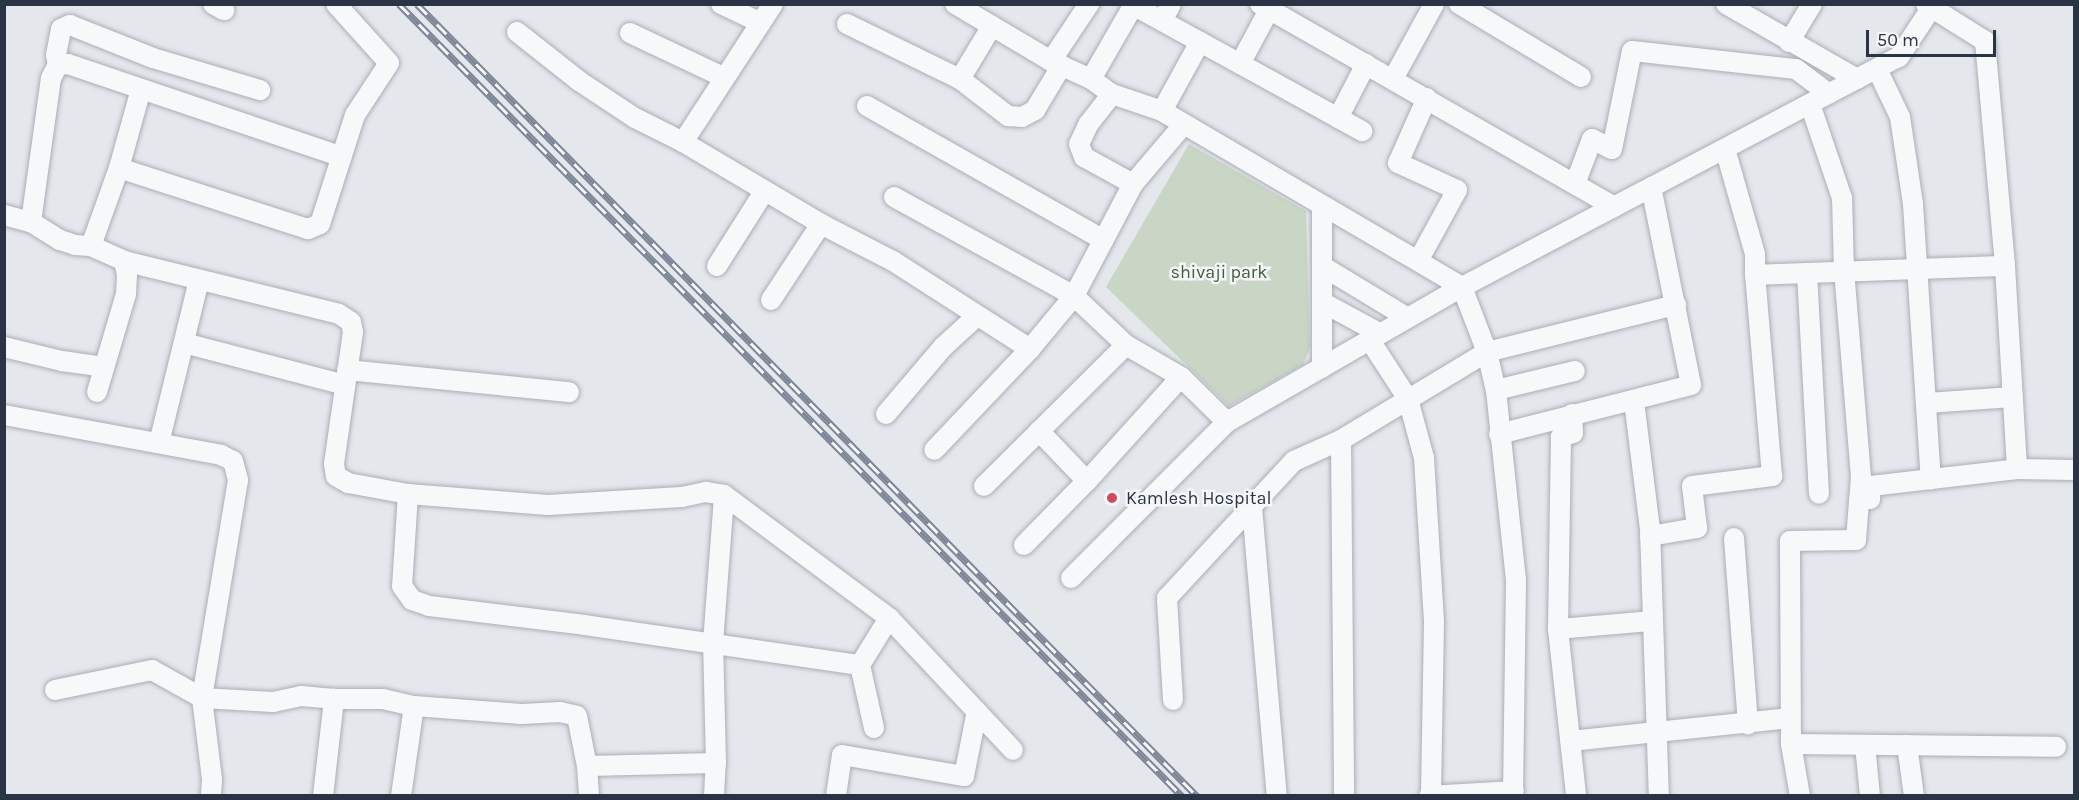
<!DOCTYPE html>
<html>
<head>
<meta charset="utf-8">
<style>
	body { margin:0 }
	#map { position:relative; width:2079px; height:800px; overflow:hidden; background:#e4e7ec; font-family:Karla,sans-serif }
	div>[style] { position:absolute }
	[style*='--x'] { left:calc(var(--x)*1px); top:calc(var(--y)*1px); width:calc(var(--w)*1px); rotate:calc(var(--a)*1deg) }
	.green>* { inset:0; background:#c9d6c5 }
	.roads { filter:drop-shadow(0 0 2px #a9aeb7) drop-shadow(0 0 2px #a9aeb7) }
	.street>* { height:20px; margin:-10px; padding:0 10px; transform-origin:10px; border-radius:10px; background:#f7f8fa }
	.rail>* { height:7px; margin-top:-3.5px; transform-origin:0; background:repeating-linear-gradient(90deg,#f4f6f9 0 14px,#7d8696 0 28px); box-sizing:border-box; border-block:2px solid #7d8696 }
	.dots>* { width:16px; height:16px; translate:-50% -50%; box-sizing:border-box; border:3px solid #f4f6f9; border-radius:50% }
	span { translate:-50% -50%; white-space:nowrap; text-align:center; line-height:1.15; -webkit-text-stroke:5px #f4f6f9; paint-order:stroke }
	.park-label { font-size:18px; color:#3f6138 }
	.poi-label { font-size:18px; color:#2b3445 }
	.left { translate:0 -50%; text-align:left }
	.frame { position:absolute; inset:0; border:6px solid #2b3445; pointer-events:none }
	.scale { position:absolute; left:1866px; top:30px; width:130px; height:27px; box-sizing:border-box; border:3px solid #2b3445; border-top:0; padding-left:8px; font-size:18px; line-height:21px; white-space:nowrap; color:#2b3445; -webkit-text-stroke:4px #f4f6f9; paint-order:stroke }
</style>
</head>
<body>
<div id="map">
	<div class="green">
		<div style="clip-path:polygon(1189px 144px,1306px 211px,1310px 348px,1303px 365px,1229px 406px,1106px 287px)"></div>
	</div>
	<div class="roads">
		<div class="street">
			<div style="--x:213;--y:4;--w:13;--a:29"></div>
			<div style="--x:721;--y:4;--w:42;--a:25.3"></div>
			<div style="--x:773;--y:4;--w:165;--a:123.1"></div>
			<div style="--x:683;--y:142;--w:161;--a:30.7"></div>
			<div style="--x:821;--y:224;--w:81;--a:27.2"></div>
			<div style="--x:893;--y:261;--w:163;--a:32.7"></div>
			<div style="--x:955;--y:4;--w:112;--a:30.7"></div>
			<div style="--x:1051;--y:61;--w:44;--a:24.2"></div>
			<div style="--x:1091;--y:79;--w:26;--a:36"></div>
			<div style="--x:1112;--y:94;--w:53;--a:18.8"></div>
			<div style="--x:1162;--y:111;--w:348;--a:30.4"></div>
			<div style="--x:1462;--y:287;--w:70;--a:69"></div>
			<div style="--x:1487;--y:352;--w:39;--a:77"></div>
			<div style="--x:1496;--y:390;--w:190;--a:84"></div>
			<div style="--x:1516;--y:579;--w:217;--a:90.8"></div>
			<div style="--x:1131;--y:4;--w:264;--a:28.8"></div>
			<div style="--x:1260;--y:4;--w:408;--a:29.8"></div>
			<div style="--x:1459;--y:4;--w:142;--a:30.9"></div>
			<div style="--x:1726;--y:4;--w:151;--a:29.8"></div>
			<div style="--x:1926;--y:4;--w:70;--a:32.1"></div>
			<div style="--x:1985;--y:41;--w:226;--a:84.9"></div>
			<div style="--x:2005;--y:266;--w:203;--a:86.6"></div>
			<div style="--x:1162;--y:21;--w:19;--a:-62"></div>
			<div style="--x:847;--y:24;--w:126;--a:26"></div>
			<div style="--x:960;--y:79;--w:61;--a:37.6"></div>
			<div style="--x:1008;--y:116;--w:14;--a:4"></div>
			<div style="--x:1022;--y:117;--w:15;--a:-28"></div>
			<div style="--x:1035;--y:110;--w:52;--a:-59"></div>
			<div style="--x:517;--y:32;--w:79;--a:38.3"></div>
			<div style="--x:579;--y:81;--w:67;--a:33.5"></div>
			<div style="--x:635;--y:118;--w:54;--a:26.6"></div>
			<div style="--x:630;--y:33;--w:103;--a:25.3"></div>
			<div style="--x:1789;--y:42;--w:44;--a:-58.8"></div>
			<div style="--x:1051;--y:61;--w:69;--a:-56.3"></div>
			<div style="--x:1240;--y:64;--w:61;--a:-61.8"></div>
			<div style="--x:58;--y:65;--w:10;--a:-101"></div>
			<div style="--x:56;--y:55;--w:26;--a:-79"></div>
			<div style="--x:61;--y:29;--w:10;--a:-24"></div>
			<div style="--x:70;--y:25;--w:89;--a:21.7"></div>
			<div style="--x:153;--y:58;--w:112;--a:16.7"></div>
			<div style="--x:1877;--y:69;--w:53;--a:64.4"></div>
			<div style="--x:1900;--y:117;--w:88;--a:81.5"></div>
			<div style="--x:1913;--y:204;--w:276;--a:86.3"></div>
			<div style="--x:960;--y:79;--w:62;--a:-58.9"></div>
			<div style="--x:1091;--y:79;--w:84;--a:-60.1"></div>
			<div style="--x:1393;--y:79;--w:85;--a:-61.3"></div>
			<div style="--x:1112;--y:94;--w:39;--a:128"></div>
			<div style="--x:1088;--y:125;--w:21;--a:115"></div>
			<div style="--x:1079;--y:144;--w:14;--a:69"></div>
			<div style="--x:1084;--y:157;--w:56;--a:28.9"></div>
			<div style="--x:867;--y:106;--w:272;--a:29.5"></div>
			<div style="--x:1162;--y:111;--w:79;--a:-61.2"></div>
			<div style="--x:1338;--y:118;--w:61;--a:-62.6"></div>
			<div style="--x:1184;--y:124;--w:79;--a:130.4"></div>
			<div style="--x:1133;--y:184;--w:127;--a:117.8"></div>
			<div style="--x:1074;--y:296;--w:71;--a:43.3"></div>
			<div style="--x:1126;--y:345;--w:64;--a:30.2"></div>
			<div style="--x:1181;--y:377;--w:64;--a:44.4"></div>
			<div style="--x:1227;--y:422;--w:271;--a:-29.9"></div>
			<div style="--x:1462;--y:287;--w:494;--a:-27.8"></div>
			<div style="--x:1899;--y:57;--w:64;--a:-56.6"></div>
			<div style="--x:119;--y:168;--w:199;--a:17.9"></div>
			<div style="--x:308;--y:229;--w:13;--a:-23"></div>
			<div style="--x:320;--y:224;--w:114;--a:-72.2"></div>
			<div style="--x:355;--y:115;--w:62;--a:-56.8"></div>
			<div style="--x:389;--y:63;--w:79;--a:-131.9"></div>
			<div style="--x:1575;--y:184;--w:48;--a:-69.3"></div>
			<div style="--x:1592;--y:139;--w:22;--a:27"></div>
			<div style="--x:1612;--y:149;--w:100;--a:-78.5"></div>
			<div style="--x:1632;--y:51;--w:165;--a:6.3"></div>
			<div style="--x:1796;--y:69;--w:41;--a:37.1"></div>
			<div style="--x:894;--y:197;--w:205;--a:28.8"></div>
			<div style="--x:1074;--y:296;--w:69;--a:129.7"></div>
			<div style="--x:1030;--y:349;--w:139;--a:133.5"></div>
			<div style="--x:1322;--y:205;--w:163;--a:90"></div>
			<div style="--x:4;--y:215;--w:28;--a:15"></div>
			<div style="--x:31;--y:222;--w:34;--a:32"></div>
			<div style="--x:60;--y:240;--w:16;--a:18"></div>
			<div style="--x:75;--y:245;--w:16;--a:4"></div>
			<div style="--x:91;--y:246;--w:83;--a:-70.3"></div>
			<div style="--x:119;--y:168;--w:82;--a:-74.4"></div>
			<div style="--x:31;--y:222;--w:145;--a:-82.1"></div>
			<div style="--x:51;--y:78;--w:15;--a:-62"></div>
			<div style="--x:58;--y:65;--w:10;--a:-6"></div>
			<div style="--x:68;--y:64;--w:289;--a:18.7"></div>
			<div style="--x:91;--y:246;--w:36;--a:24"></div>
			<div style="--x:124;--y:261;--w:221;--a:13.8"></div>
			<div style="--x:339;--y:314;--w:14;--a:34"></div>
			<div style="--x:351;--y:322;--w:10;--a:79"></div>
			<div style="--x:353;--y:332;--w:133;--a:98.2"></div>
			<div style="--x:334;--y:464;--w:12;--a:81"></div>
			<div style="--x:336;--y:476;--w:14;--a:30"></div>
			<div style="--x:348;--y:483;--w:61;--a:10.4"></div>
			<div style="--x:408;--y:494;--w:140;--a:4.5"></div>
			<div style="--x:548;--y:505;--w:134;--a:-3.4"></div>
			<div style="--x:682;--y:497;--w:25;--a:-12"></div>
			<div style="--x:706;--y:492;--w:18;--a:9"></div>
			<div style="--x:724;--y:495;--w:206;--a:36.7"></div>
			<div style="--x:889;--y:618;--w:181;--a:46.8"></div>
			<div style="--x:1418;--y:261;--w:81;--a:-61.2"></div>
			<div style="--x:1457;--y:190;--w:65;--a:-155.4"></div>
			<div style="--x:1398;--y:163;--w:71;--a:-66"></div>
			<div style="--x:717;--y:266;--w:88;--a:-57.6"></div>
			<div style="--x:1322;--y:266;--w:100;--a:31.2"></div>
			<div style="--x:1807;--y:273;--w:221;--a:86.9"></div>
			<div style="--x:1755;--y:275;--w:250;--a:-2.1"></div>
			<div style="--x:771;--y:300;--w:91;--a:-56.7"></div>
			<div style="--x:1322;--y:302;--w:65;--a:28.5"></div>
			<div style="--x:1369;--y:339;--w:72;--a:57"></div>
			<div style="--x:1408;--y:399;--w:61;--a:74.8"></div>
			<div style="--x:1424;--y:458;--w:164;--a:86.5"></div>
			<div style="--x:1434;--y:622;--w:174;--a:91"></div>
			<div style="--x:184;--y:343;--w:166;--a:14.6"></div>
			<div style="--x:4;--y:347;--w:60;--a:13.6"></div>
			<div style="--x:62;--y:361;--w:42;--a:8.1"></div>
			<div style="--x:347;--y:370;--w:223;--a:5.7"></div>
			<div style="--x:1496;--y:390;--w:81;--a:-13.5"></div>
			<div style="--x:97;--y:392;--w:102;--a:-73.5"></div>
			<div style="--x:126;--y:294;--w:19;--a:-87"></div>
			<div style="--x:127;--y:275;--w:14;--a:-102"></div>
			<div style="--x:1634;--y:401;--w:129;--a:82.9"></div>
			<div style="--x:1650;--y:529;--w:267;--a:88.1"></div>
			<div style="--x:1927;--y:403;--w:86;--a:-4"></div>
			<div style="--x:886;--y:414;--w:88;--a:-49.6"></div>
			<div style="--x:943;--y:347;--w:45;--a:-42.3"></div>
			<div style="--x:1572;--y:414;--w:19;--a:87"></div>
			<div style="--x:1573;--y:433;--w:13;--a:162"></div>
			<div style="--x:1561;--y:437;--w:192;--a:90.9"></div>
			<div style="--x:1558;--y:629;--w:168;--a:83.8"></div>
			<div style="--x:4;--y:415;--w:221;--a:10.4"></div>
			<div style="--x:221;--y:455;--w:13;--a:27"></div>
			<div style="--x:233;--y:461;--w:20;--a:75"></div>
			<div style="--x:238;--y:480;--w:221;--a:99.4"></div>
			<div style="--x:202;--y:698;--w:83;--a:83"></div>
			<div style="--x:212;--y:780;--w:16;--a:94"></div>
			<div style="--x:1039;--y:431;--w:69;--a:46.2"></div>
			<div style="--x:1499;--y:434;--w:198;--a:-14.3"></div>
			<div style="--x:1691;--y:385;--w:202;--a:-101.4"></div>
			<div style="--x:1341;--y:440;--w:356;--a:89.5"></div>
			<div style="--x:159;--y:443;--w:168;--a:-76.2"></div>
			<div style="--x:984;--y:486;--w:200;--a:-44.8"></div>
			<div style="--x:408;--y:494;--w:92;--a:93.7"></div>
			<div style="--x:402;--y:586;--w:17;--a:54"></div>
			<div style="--x:412;--y:600;--w:18;--a:19"></div>
			<div style="--x:429;--y:606;--w:157;--a:6.9"></div>
			<div style="--x:585;--y:625;--w:278;--a:8.3"></div>
			<div style="--x:1859;--y:499;--w:11;--a:0"></div>
			<div style="--x:1870;--y:499;--w:13;--a:-86"></div>
			<div style="--x:1871;--y:486;--w:147;--a:-6.6"></div>
			<div style="--x:2017;--y:469;--w:57;--a:1"></div>
			<div style="--x:1252;--y:507;--w:290;--a:85.1"></div>
			<div style="--x:1650;--y:536;--w:48;--a:-9.7"></div>
			<div style="--x:1697;--y:528;--w:42;--a:-96.8"></div>
			<div style="--x:1692;--y:486;--w:81;--a:-7.1"></div>
			<div style="--x:1772;--y:476;--w:202;--a:-94.8"></div>
			<div style="--x:1755;--y:275;--w:21;--a:-90"></div>
			<div style="--x:1755;--y:254;--w:109;--a:-105.9"></div>
			<div style="--x:1734;--y:538;--w:187;--a:85.7"></div>
			<div style="--x:1024;--y:545;--w:90;--a:-45.5"></div>
			<div style="--x:1087;--y:481;--w:140;--a:-47.9"></div>
			<div style="--x:1071;--y:578;--w:221;--a:-45"></div>
			<div style="--x:1558;--y:629;--w:94;--a:-4.9"></div>
			<div style="--x:55;--y:690;--w:99;--a:-11.7"></div>
			<div style="--x:152;--y:670;--w:57;--a:29.2"></div>
			<div style="--x:202;--y:698;--w:71;--a:3.2"></div>
			<div style="--x:273;--y:702;--w:29;--a:-12"></div>
			<div style="--x:301;--y:696;--w:33;--a:5"></div>
			<div style="--x:334;--y:699;--w:49;--a:0"></div>
			<div style="--x:383;--y:699;--w:32;--a:13"></div>
			<div style="--x:414;--y:706;--w:108;--a:4.2"></div>
			<div style="--x:522;--y:714;--w:38;--a:-3"></div>
			<div style="--x:560;--y:712;--w:17;--a:13"></div>
			<div style="--x:577;--y:716;--w:51;--a:78.7"></div>
			<div style="--x:587;--y:766;--w:30;--a:86"></div>
			<div style="--x:1173;--y:700;--w:102;--a:-93.4"></div>
			<div style="--x:1167;--y:598;--w:187;--a:-47.2"></div>
			<div style="--x:1294;--y:461;--w:51;--a:-24.1"></div>
			<div style="--x:1341;--y:440;--w:170;--a:-31.1"></div>
			<div style="--x:1487;--y:352;--w:195;--a:-14"></div>
			<div style="--x:874;--y:728;--w:65;--a:-102.5"></div>
			<div style="--x:860;--y:665;--w:55;--a:-58.3"></div>
			<div style="--x:1571;--y:741;--w:220;--a:-6"></div>
			<div style="--x:1791;--y:744;--w:203;--a:-90.3"></div>
			<div style="--x:1790;--y:541;--w:66;--a:-0.9"></div>
			<div style="--x:1856;--y:540;--w:63;--a:-85.5"></div>
			<div style="--x:1861;--y:477;--w:206;--a:-94.7"></div>
			<div style="--x:1844;--y:272;--w:74;--a:-91.5"></div>
			<div style="--x:1842;--y:198;--w:99;--a:-108.8"></div>
			<div style="--x:1865;--y:745;--w:51;--a:84.4"></div>
			<div style="--x:1907;--y:745;--w:51;--a:82.2"></div>
			<div style="--x:587;--y:766;--w:129;--a:-1.3"></div>
			<div style="--x:323;--y:796;--w:98;--a:-83.5"></div>
			<div style="--x:401;--y:796;--w:91;--a:-81.8"></div>
			<div style="--x:714;--y:796;--w:33;--a:-87"></div>
			<div style="--x:716;--y:763;--w:120;--a:-91.4"></div>
			<div style="--x:713;--y:643;--w:148;--a:-85.7"></div>
			<div style="--x:836;--y:796;--w:41;--a:-81.7"></div>
			<div style="--x:842;--y:755;--w:124;--a:9.8"></div>
			<div style="--x:964;--y:776;--w:66;--a:-78.7"></div>
			<div style="--x:1429;--y:796;--w:85;--a:-3.4"></div>
			<div style="--x:1800;--y:796;--w:53;--a:-99.8"></div>
			<div style="--x:1791;--y:744;--w:265;--a:0.6"></div>
		</div>
	</div>
	<div class="rail">
		<div style="--x:399;--y:4;--w:1114;--a:45.33"></div>
		<div style="--x:417;--y:4;--w:1112;--a:45.44"></div>
	</div>
	<div class="dots">
		<div style="left:1112px;top:498px;background:#d1495b"></div>
	</div>
	<div class="park-label">
		<span style="left:1219px;top:272px">shivaji park</span>
	</div>
	<div class="poi-label">
		<span class="left" style="left:1126px;top:498px">Kamlesh Hospital</span>
	</div>
	<div class="frame"></div>
	<div class="scale">50 m</div>
</div>
</body>
</html>
